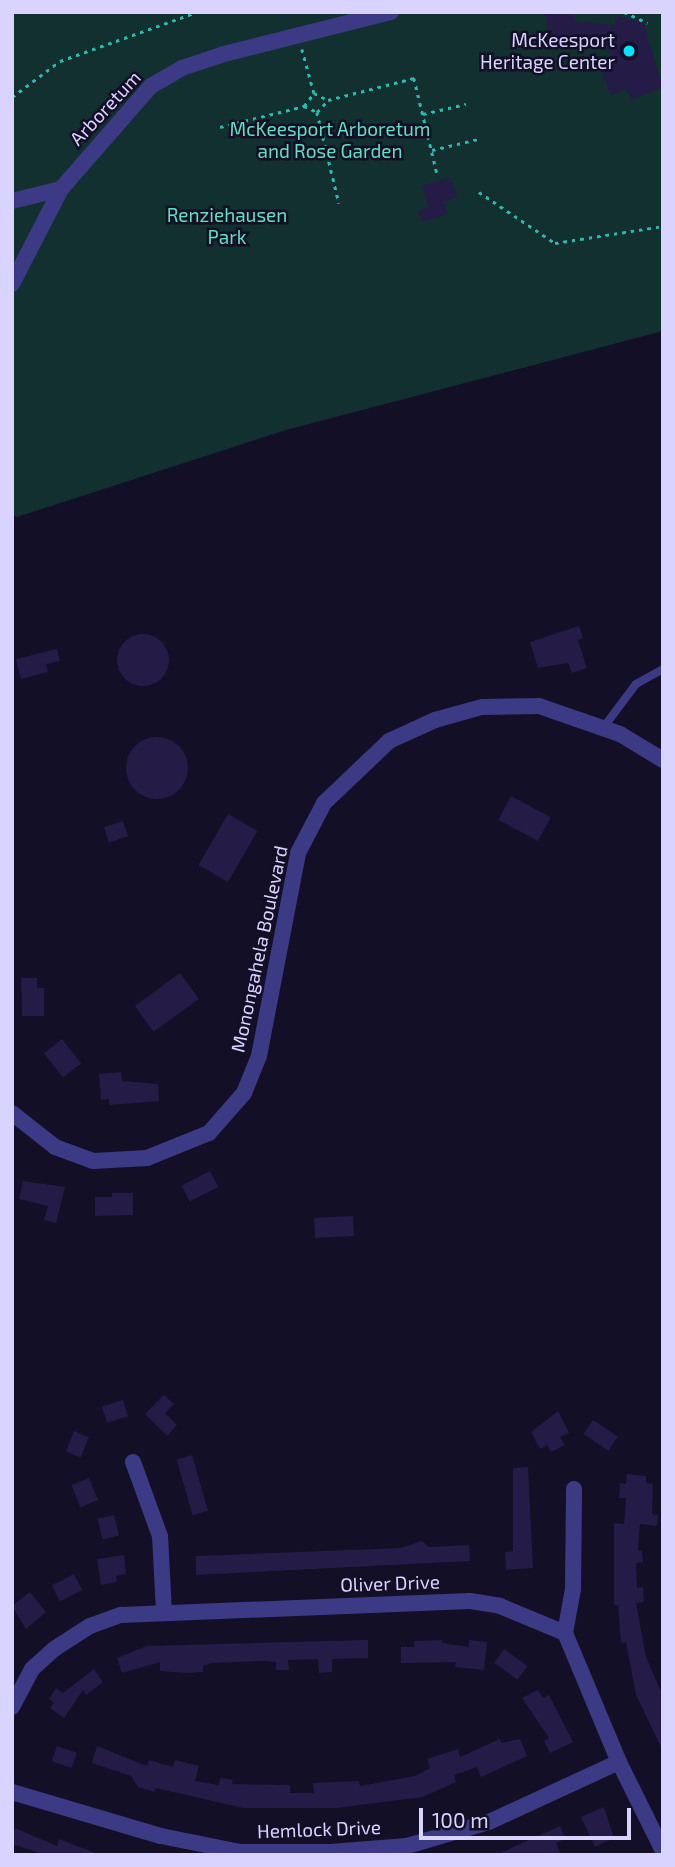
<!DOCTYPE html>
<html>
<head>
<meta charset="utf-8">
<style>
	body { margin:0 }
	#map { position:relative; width:675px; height:1867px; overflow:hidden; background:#130f26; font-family:"Exo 2",sans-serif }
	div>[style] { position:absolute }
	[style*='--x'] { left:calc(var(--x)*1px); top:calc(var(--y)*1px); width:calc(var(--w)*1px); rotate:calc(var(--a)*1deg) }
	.green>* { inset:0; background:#12302f }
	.building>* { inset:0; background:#241b47; transform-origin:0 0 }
	.round { border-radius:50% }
	.path>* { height:2.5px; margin-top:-1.25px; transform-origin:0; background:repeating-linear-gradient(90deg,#2fb8b0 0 3.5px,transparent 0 8.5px) }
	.service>* { height:8px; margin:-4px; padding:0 4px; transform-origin:4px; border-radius:4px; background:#3d3a85 }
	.minor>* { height:16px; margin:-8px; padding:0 8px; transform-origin:8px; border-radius:8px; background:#3d3a85 }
	.dots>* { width:19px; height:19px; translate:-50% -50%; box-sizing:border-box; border:4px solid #130f26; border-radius:50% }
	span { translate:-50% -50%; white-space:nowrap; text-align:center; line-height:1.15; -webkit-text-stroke:5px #130f26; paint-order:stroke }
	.poi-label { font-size:19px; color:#d9d4ff }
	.right { translate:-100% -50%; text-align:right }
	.street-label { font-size:19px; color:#d9d4ff }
	.park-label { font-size:19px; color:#5fe0c0 }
	.frame { position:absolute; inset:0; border:14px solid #d9d4ff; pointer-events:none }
	.scale { position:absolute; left:419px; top:1808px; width:212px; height:32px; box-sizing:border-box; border:4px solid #d9d4ff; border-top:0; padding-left:9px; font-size:21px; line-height:24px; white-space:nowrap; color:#d9d4ff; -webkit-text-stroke:5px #130f26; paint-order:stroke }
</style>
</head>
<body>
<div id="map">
	<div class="green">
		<div style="clip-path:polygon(12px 12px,663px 12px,663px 331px,286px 430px,17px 517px,12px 515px)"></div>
	</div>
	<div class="building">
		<div style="clip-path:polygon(544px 12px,573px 12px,575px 21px,614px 25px,618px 16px,643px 22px,663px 87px,632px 100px,626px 89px,611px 95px,597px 62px,611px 57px,602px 35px,551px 41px)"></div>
		<div style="clip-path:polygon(450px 177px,457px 197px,443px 202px,448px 214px,422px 222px,418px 211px,429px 207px,422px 186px)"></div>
		<div style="clip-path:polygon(579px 626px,583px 638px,578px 640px,587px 668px,572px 673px,568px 663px,538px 668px,530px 642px)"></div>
		<div class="round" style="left:117px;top:634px;width:52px;height:52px"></div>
		<div style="clip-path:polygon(57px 649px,60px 661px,46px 664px,48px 672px,21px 679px,16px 659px)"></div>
		<div class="round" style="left:126px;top:737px;width:62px;height:62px"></div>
		<div style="left:511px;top:796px;width:45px;height:27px;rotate:28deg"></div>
		<div style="left:228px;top:814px;width:34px;height:59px;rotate:30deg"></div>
		<div style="left:123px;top:821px;width:16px;height:20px;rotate:72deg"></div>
		<div style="left:180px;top:973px;width:32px;height:56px;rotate:54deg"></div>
		<div style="clip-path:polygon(21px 978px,37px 978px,37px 988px,44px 988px,44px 1016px,22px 1016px)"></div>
		<div style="left:62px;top:1039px;width:31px;height:23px;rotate:52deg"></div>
		<div style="clip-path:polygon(121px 1072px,122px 1081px,158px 1084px,159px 1101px,109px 1105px,109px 1099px,101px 1100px,99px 1074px)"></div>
		<div style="left:210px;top:1171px;width:18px;height:32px;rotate:63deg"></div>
		<div style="clip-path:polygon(23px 1181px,65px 1187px,56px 1223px,44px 1220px,48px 1206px,19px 1199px)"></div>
		<div style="clip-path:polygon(112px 1193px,133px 1193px,133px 1215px,95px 1216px,95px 1197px,112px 1197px)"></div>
		<div style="left:353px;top:1216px;width:20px;height:39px;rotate:87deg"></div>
		<div style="clip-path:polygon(164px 1395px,174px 1404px,165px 1413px,177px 1425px,167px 1436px,145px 1414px)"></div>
		<div style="left:123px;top:1400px;width:17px;height:22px;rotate:73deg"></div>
		<div style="clip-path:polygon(558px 1411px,569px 1433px,560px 1437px,565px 1445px,551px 1452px,547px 1445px,540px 1449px,531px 1432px)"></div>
		<div style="left:593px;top:1420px;width:30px;height:17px;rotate:34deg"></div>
		<div style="left:74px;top:1431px;width:16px;height:22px;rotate:22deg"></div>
		<div style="left:192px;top:1455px;width:58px;height:16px;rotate:74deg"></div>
		<div style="clip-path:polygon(528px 1467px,533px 1568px,506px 1570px,505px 1552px,513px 1551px,513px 1468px)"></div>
		<div style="clip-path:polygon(627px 1474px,646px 1476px,646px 1483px,653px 1484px,652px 1514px,658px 1515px,657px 1526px,640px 1524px,638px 1551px,642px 1551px,643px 1562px,636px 1563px,637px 1588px,643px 1587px,644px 1602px,636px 1603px,646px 1657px,663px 1696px,663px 1751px,636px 1695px,626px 1642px,621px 1643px,618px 1605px,614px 1605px,614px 1523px,624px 1524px,626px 1498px,619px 1498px,620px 1483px,626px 1484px)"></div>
		<div style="left:89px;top:1478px;width:24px;height:19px;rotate:68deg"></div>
		<div style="left:114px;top:1515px;width:21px;height:17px;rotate:76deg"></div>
		<div style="clip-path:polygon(422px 1541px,429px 1547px,469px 1545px,470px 1561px,196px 1575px,196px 1556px,400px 1548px)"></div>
		<div style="clip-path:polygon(124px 1555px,126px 1574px,116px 1576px,117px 1582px,101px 1585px,97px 1559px)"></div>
		<div style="left:74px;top:1574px;width:18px;height:25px;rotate:63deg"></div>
		<div style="clip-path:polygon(30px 1592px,46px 1612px,26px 1629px,12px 1606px)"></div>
		<div style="clip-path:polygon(368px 1640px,368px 1658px,332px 1659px,332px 1672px,319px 1673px,318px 1659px,288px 1660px,289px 1670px,276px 1670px,276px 1662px,264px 1661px,212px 1663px,203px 1666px,203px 1672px,186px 1673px,160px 1671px,160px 1662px,122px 1673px,117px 1658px,147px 1646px)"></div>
		<div style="clip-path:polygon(442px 1640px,443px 1643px,469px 1647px,469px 1640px,487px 1642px,484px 1670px,455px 1667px,456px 1662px,401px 1663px,401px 1647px,414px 1647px,414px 1641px)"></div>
		<div style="left:504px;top:1649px;width:29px;height:17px;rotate:36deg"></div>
		<div style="clip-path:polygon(94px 1669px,103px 1682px,86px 1695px,83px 1690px,64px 1718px,50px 1708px,54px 1703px,49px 1699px,56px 1688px,63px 1693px)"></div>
		<div style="clip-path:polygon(538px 1690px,543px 1698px,549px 1695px,573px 1742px,550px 1753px,544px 1741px,549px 1738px,522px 1698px)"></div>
		<div style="clip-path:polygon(500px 1739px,501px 1743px,520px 1739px,527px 1756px,481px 1777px,477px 1767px,454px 1775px,456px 1782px,423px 1797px,336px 1808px,243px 1808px,156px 1788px,154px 1792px,138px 1787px,131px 1776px,92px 1763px,97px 1746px,147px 1766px,149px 1760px,173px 1767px,175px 1760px,199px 1766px,195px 1781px,219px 1785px,220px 1778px,233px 1780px,232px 1784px,290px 1785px,290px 1793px,314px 1793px,313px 1783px,359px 1781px,360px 1786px,415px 1776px,430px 1768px,427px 1759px,458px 1749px,460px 1757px)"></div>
		<div style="left:57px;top:1746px;width:21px;height:16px;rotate:19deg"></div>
		<div style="clip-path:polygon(604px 1807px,614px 1838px,595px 1847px,581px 1817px)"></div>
		<div style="clip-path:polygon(560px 1826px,565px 1839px,556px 1843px,561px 1855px,496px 1855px)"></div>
		<div style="clip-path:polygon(15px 1828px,57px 1846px,59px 1839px,100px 1855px,46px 1855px,12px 1844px)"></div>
	</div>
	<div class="path">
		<div style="--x:624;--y:12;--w:26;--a:25"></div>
		<div style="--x:302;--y:49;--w:46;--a:74.7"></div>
		<div style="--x:12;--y:97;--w:60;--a:-36.9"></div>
		<div style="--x:60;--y:61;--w:145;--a:-19.7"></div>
		<div style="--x:304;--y:106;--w:16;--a:-52"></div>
		<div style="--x:314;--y:93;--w:16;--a:27"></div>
		<div style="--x:317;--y:112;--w:94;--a:76.4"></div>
		<div style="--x:423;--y:114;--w:44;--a:-13.1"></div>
		<div style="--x:220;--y:127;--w:87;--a:-14"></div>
		<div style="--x:304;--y:106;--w:14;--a:25"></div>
		<div style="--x:317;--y:112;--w:16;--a:-47"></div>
		<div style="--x:328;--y:100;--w:89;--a:-14.3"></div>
		<div style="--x:414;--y:78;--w:98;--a:76.4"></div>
		<div style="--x:432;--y:150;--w:47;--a:-13.4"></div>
		<div style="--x:479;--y:192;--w:92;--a:33.9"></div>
		<div style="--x:555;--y:243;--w:109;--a:-8.9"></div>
	</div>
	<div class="service">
		<div style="--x:603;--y:728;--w:55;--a:-53.1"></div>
		<div style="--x:636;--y:684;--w:31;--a:-29"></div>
	</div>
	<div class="minor">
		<div style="--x:12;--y:201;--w:50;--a:-13.8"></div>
		<div style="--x:12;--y:284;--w:107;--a:-62.7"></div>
		<div style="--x:61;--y:189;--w:137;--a:-48.9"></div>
		<div style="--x:151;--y:86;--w:36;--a:-30"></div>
		<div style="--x:182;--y:68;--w:44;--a:-18.4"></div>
		<div style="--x:224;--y:54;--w:172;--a:-14.1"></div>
		<div style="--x:12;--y:1113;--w:55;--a:38.3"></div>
		<div style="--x:55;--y:1147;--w:40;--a:20.2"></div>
		<div style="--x:93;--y:1161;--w:54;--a:-3.2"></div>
		<div style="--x:147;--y:1158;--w:67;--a:-22"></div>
		<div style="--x:209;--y:1133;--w:53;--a:-48.8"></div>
		<div style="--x:244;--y:1093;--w:40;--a:-68"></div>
		<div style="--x:259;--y:1056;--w:207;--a:-79.1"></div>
		<div style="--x:298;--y:853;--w:56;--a:-62.5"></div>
		<div style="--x:324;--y:803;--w:90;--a:-43.6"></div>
		<div style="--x:389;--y:741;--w:51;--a:-24.5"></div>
		<div style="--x:435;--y:720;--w:49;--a:-15.5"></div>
		<div style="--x:482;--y:707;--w:57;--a:-1"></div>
		<div style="--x:539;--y:706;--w:86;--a:19.1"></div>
		<div style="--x:620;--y:734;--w:50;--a:31.2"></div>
		<div style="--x:133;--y:1462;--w:79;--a:70"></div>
		<div style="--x:160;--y:1536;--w:77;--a:87"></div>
		<div style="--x:565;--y:1633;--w:45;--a:-79.7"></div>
		<div style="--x:573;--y:1589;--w:100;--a:-89.4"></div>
		<div style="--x:12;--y:1707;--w:43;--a:-62.2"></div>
		<div style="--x:32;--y:1669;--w:30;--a:-42"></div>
		<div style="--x:54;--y:1649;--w:43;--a:-32.6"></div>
		<div style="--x:90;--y:1626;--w:33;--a:-20"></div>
		<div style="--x:121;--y:1615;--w:349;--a:-2.3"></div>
		<div style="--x:470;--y:1601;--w:30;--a:9"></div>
		<div style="--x:500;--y:1606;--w:70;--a:22.6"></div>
		<div style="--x:565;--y:1633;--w:140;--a:67.3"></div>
		<div style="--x:619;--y:1762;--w:99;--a:63.7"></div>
		<div style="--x:12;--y:1792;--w:155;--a:16.5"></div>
		<div style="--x:161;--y:1836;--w:81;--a:11.4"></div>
		<div style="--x:240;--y:1852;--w:90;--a:0"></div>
		<div style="--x:330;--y:1852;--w:77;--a:-4.5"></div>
		<div style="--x:407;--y:1846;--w:85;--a:-16.3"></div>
		<div style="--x:489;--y:1822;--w:143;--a:-24.8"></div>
	</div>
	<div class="dots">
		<div style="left:629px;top:51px;background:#00e5ff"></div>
	</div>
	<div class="poi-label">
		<span class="right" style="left:615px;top:51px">McKeesport<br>Heritage Center</span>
	</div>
	<div class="street-label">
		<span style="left:105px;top:108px;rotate:-47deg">Arboretum</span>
		<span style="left:259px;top:949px;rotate:-78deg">Monongahela Boulevard</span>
		<span style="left:390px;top:1583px;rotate:-2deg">Oliver Drive</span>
		<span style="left:319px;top:1829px;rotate:-2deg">Hemlock Drive</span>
	</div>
	<div class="park-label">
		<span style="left:330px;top:140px">McKeesport Arboretum<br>and Rose Garden</span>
		<span style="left:227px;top:226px">Renziehausen<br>Park</span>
	</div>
	<div class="frame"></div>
	<div class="scale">100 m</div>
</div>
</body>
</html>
